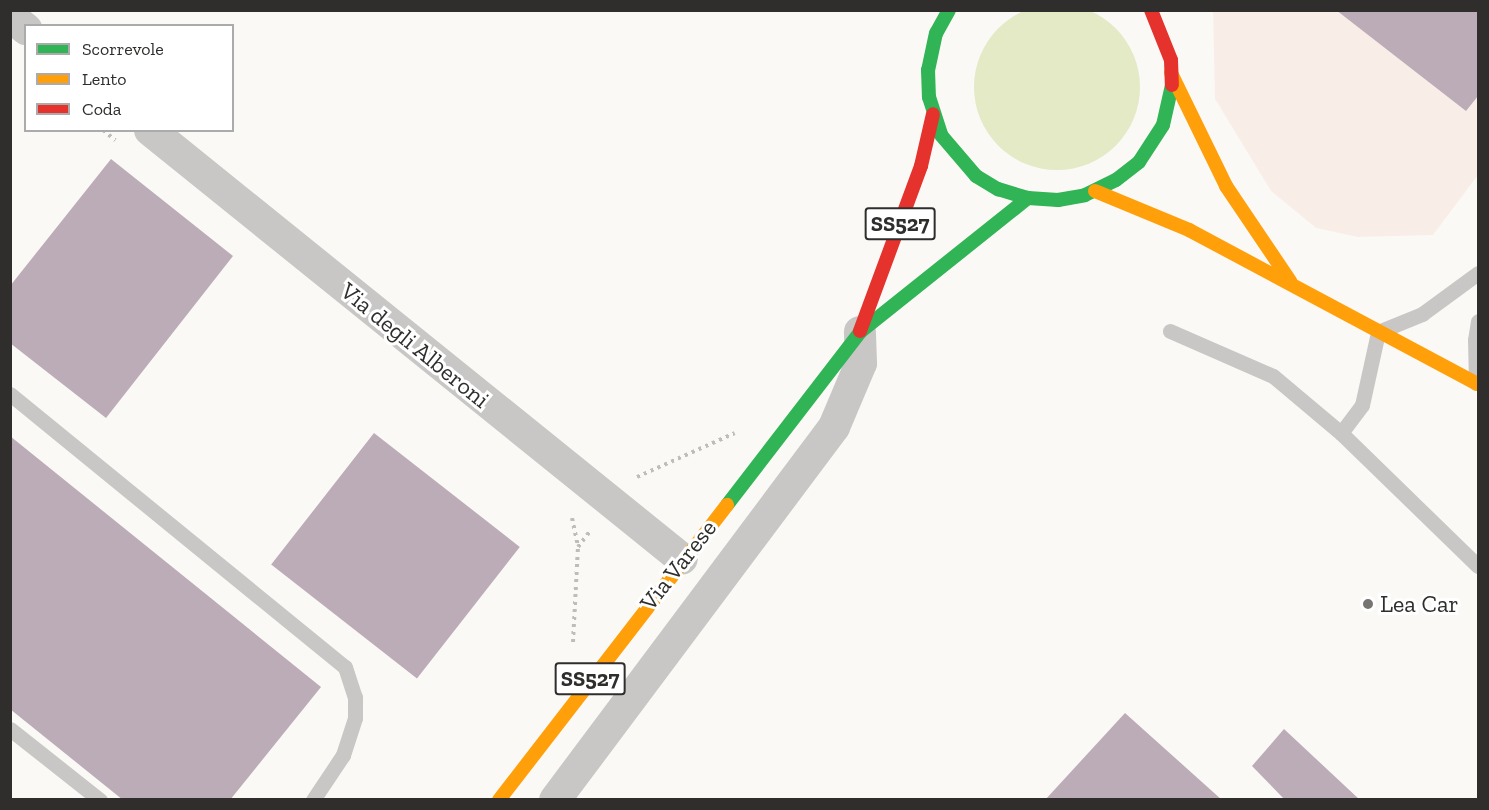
<!DOCTYPE html>
<html>
<head>
<meta charset="utf-8">
<style>
	body { margin:0 }
	#map { position:relative; width:1489px; height:810px; overflow:hidden; background:#fbf9f6; font-family:"Zilla Slab",serif }
	div>[style] { position:absolute }
	[style*='--x'] { left:calc(var(--x)*1px); top:calc(var(--y)*1px); width:calc(var(--w)*1px); rotate:calc(var(--a)*1deg) }
	.commercial>* { inset:0; background:#f9eee7 }
	.green>* { inset:0; background:#e3eac5 }
	.round { border-radius:50% }
	.building>* { inset:0; background:#bbacb7; transform-origin:0 0 }
	.path>* { height:4px; margin-top:-2px; transform-origin:0; background:repeating-linear-gradient(90deg,#bebdbb 0 3px,transparent 0 7.5px) }
	.lane>* { height:15px; margin:-7.5px; padding:0 7.5px; transform-origin:7.5px; border-radius:7.5px; background:#c8c7c6 }
	.street>* { height:32px; margin:-16px; padding:0 16px; transform-origin:16px; border-radius:16px; background:#c8c7c6 }
	.fast>* { height:14px; margin:-7px; padding:0 7px; transform-origin:7px; border-radius:7px; background:#30b455 }
	.slow>* { height:14px; margin:-7px; padding:0 7px; transform-origin:7px; border-radius:7px; background:#ff9f0a }
	.jam>* { height:14px; margin:-7px; padding:0 7px; transform-origin:7px; border-radius:7px; background:#e5322d }
	.dots>* { width:16px; height:16px; translate:-50% -50%; box-sizing:border-box; border:3px solid #fff; border-radius:50% }
	span { translate:-50% -50%; white-space:nowrap; text-align:center; line-height:1.15; -webkit-text-stroke:6px #fff; paint-order:stroke }
	.shield-label span { padding:2px 4px; background:#fff; border:2px solid; border-radius:4px; -webkit-text-stroke-width:0 }
	.shield-label { font-size:22px; color:#2f2e2c; font-weight:700 }
	.street-label { font-size:24px; color:#2f2e2c }
	.poi-label { font-size:24px; color:#2f2e2c }
	.left { translate:0 -50%; text-align:left }
	.frame { position:absolute; inset:0; border:12px solid #2f2e2c; pointer-events:none }
	.legend { position:absolute; left:24px; top:24px; width:210px; height:108px; box-sizing:border-box; background:#fff; border:2px solid #acabab; margin:0; padding:8px 10px; list-style:none; font-size:18px; color:#2f2e2c }
	.legend li { display:flex; align-items:center; gap:12px; height:30px }
	.legend b { width:30px; border:2px solid #acabab }
</style>
</head>
<body>
<div id="map">
	<div class="commercial">
		<div style="clip-path:polygon(1213px 11px,1478px 11px,1478px 175px,1433px 235px,1358px 237px,1316px 228px,1271px 191px,1215px 99px)"></div>
	</div>
	<div class="green">
		<div class="round" style="left:974px;top:4px;width:166px;height:166px"></div>
	</div>
	<div class="building">
		<div style="clip-path:polygon(1336px 10px,1478px 10px,1478px 96px,1466px 111px)"></div>
		<div style="clip-path:polygon(111px 159px,233px 256px,106px 418px,10px 343px,10px 286px)"></div>
		<div style="left:374px;top:433px;width:185px;height:167px;rotate:38deg"></div>
		<div style="clip-path:polygon(10px 436px,321px 687px,230px 800px,123px 800px,10px 709px)"></div>
		<div style="clip-path:polygon(1125px 713px,1222px 800px,1045px 800px)"></div>
		<div style="clip-path:polygon(1284px 729px,1360px 800px,1285px 800px,1252px 766px)"></div>
	</div>
	<div class="path">
		<div style="--x:103;--y:130;--w:16;--a:40"></div>
		<div style="--x:637;--y:477;--w:107;--a:-24.2"></div>
		<div style="--x:572;--y:518;--w:29;--a:78"></div>
		<div style="--x:573;--y:642;--w:95;--a:-87"></div>
		<div style="--x:578;--y:547;--w:20;--a:-53"></div>
	</div>
	<div class="lane">
		<div style="--x:1170;--y:331;--w:112;--a:23.6"></div>
		<div style="--x:1273;--y:376;--w:89;--a:40"></div>
		<div style="--x:1341;--y:433;--w:35;--a:-53"></div>
		<div style="--x:1362;--y:405;--w:75;--a:-77.6"></div>
		<div style="--x:1378;--y:332;--w:48;--a:-22.2"></div>
		<div style="--x:1422;--y:314;--w:69;--a:-36.2"></div>
		<div style="--x:1476;--y:383;--w:43;--a:-91.3"></div>
		<div style="--x:1475;--y:340;--w:19;--a:-81"></div>
		<div style="--x:10;--y:394;--w:432;--a:39.2"></div>
		<div style="--x:345;--y:667;--w:32;--a:72"></div>
		<div style="--x:355;--y:697;--w:21;--a:90"></div>
		<div style="--x:355;--y:718;--w:39;--a:108"></div>
		<div style="--x:343;--y:755;--w:54;--a:123.7"></div>
		<div style="--x:1341;--y:433;--w:191;--a:44.2"></div>
		<div style="--x:10;--y:729;--w:115;--a:38.3"></div>
	</div>
	<div class="street">
		<div style="--x:10;--y:16;--w:21;--a:39"></div>
		<div style="--x:150;--y:130;--w:683;--a:38.88"></div>
		<div style="--x:555;--y:800;--w:466;--a:-53.2"></div>
		<div style="--x:834;--y:427;--w:69;--a:-67.1"></div>
		<div style="--x:861;--y:363;--w:31;--a:-92"></div>
	</div>
	<div class="fast">
		<div style="--x:949;--y:10;--w:26;--a:119"></div>
		<div style="--x:936;--y:33;--w:38;--a:102"></div>
		<div style="--x:928;--y:70;--w:27;--a:88"></div>
		<div style="--x:929;--y:97;--w:40;--a:72"></div>
		<div style="--x:941;--y:135;--w:54;--a:49.5"></div>
		<div style="--x:976;--y:176;--w:26;--a:31"></div>
		<div style="--x:998;--y:189;--w:31;--a:17"></div>
		<div style="--x:1028;--y:198;--w:30;--a:4"></div>
		<div style="--x:1058;--y:200;--w:27;--a:-10"></div>
		<div style="--x:1085;--y:195;--w:34;--a:-26"></div>
		<div style="--x:1116;--y:180;--w:29;--a:-38"></div>
		<div style="--x:1139;--y:162;--w:44;--a:-57"></div>
		<div style="--x:1163;--y:125;--w:41;--a:-77.3"></div>
		<div style="--x:727;--y:505;--w:218;--a:-52.4"></div>
		<div style="--x:860;--y:332;--w:215;--a:-38.6"></div>
	</div>
	<div class="slow">
		<div style="--x:1171;--y:73;--w:126;--a:64"></div>
		<div style="--x:1226;--y:186;--w:115;--a:56"></div>
		<div style="--x:1095;--y:191;--w:102;--a:22.5"></div>
		<div style="--x:1189;--y:230;--w:327;--a:28.1"></div>
		<div style="--x:499;--y:800;--w:373;--a:-52.3"></div>
	</div>
	<div class="jam">
		<div style="--x:1151;--y:10;--w:54;--a:68.2"></div>
		<div style="--x:1171;--y:60;--w:25;--a:88"></div>
		<div style="--x:860;--y:331;--w:176;--a:-69.7"></div>
		<div style="--x:921;--y:166;--w:53;--a:-77"></div>
	</div>
	<div class="dots">
		<div style="left:1368px;top:604px;background:#767573"></div>
	</div>
	<div class="shield-label">
		<span style="left:900px;top:224px">SS527</span>
		<span style="left:590px;top:679px">SS527</span>
	</div>
	<div class="street-label">
		<span style="left:415px;top:345px;rotate:39deg">Via degli Alberoni</span>
		<span style="left:678px;top:565px;rotate:-52deg">Via Varese</span>
	</div>
	<div class="poi-label">
		<span class="left" style="left:1380px;top:604px">Lea Car</span>
	</div>
	<div class="frame"></div>
	<ul class="legend">
	<li><b style="height:8px;background:#30b455"></b>Scorrevole</li>
	<li><b style="height:8px;background:#ff9f0a"></b>Lento</li>
	<li><b style="height:8px;background:#e5322d"></b>Coda</li>
	</ul>
</div>
</body>
</html>
